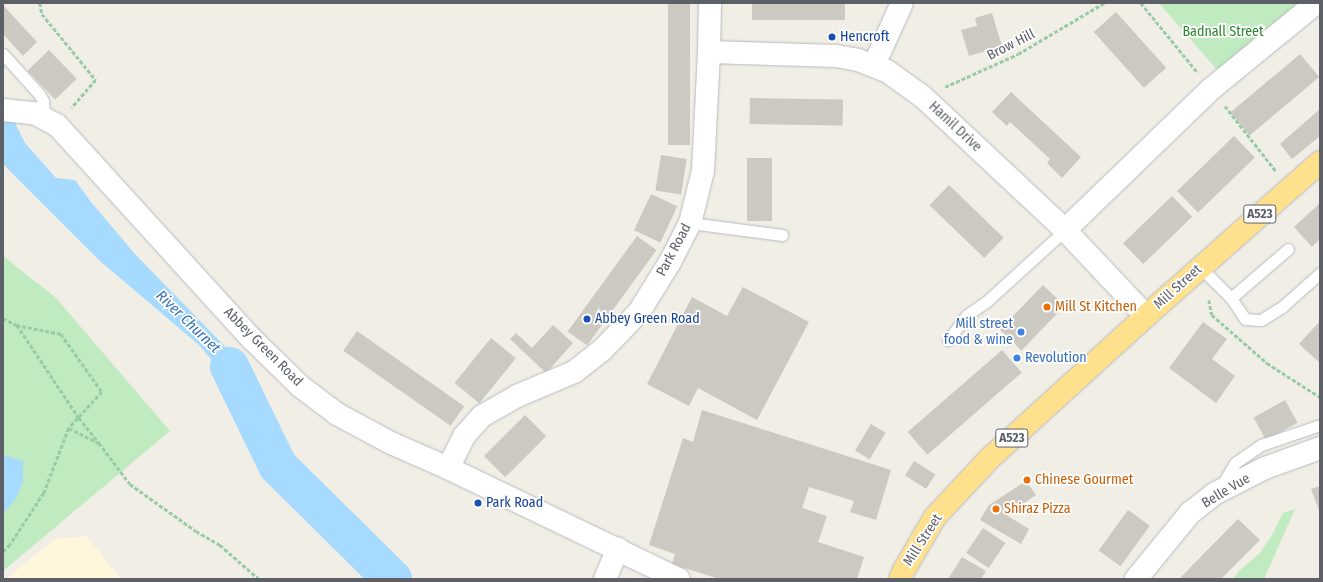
<!DOCTYPE html>
<html>
<head>
<meta charset="utf-8">
<style>
	body { margin:0 }
	#map { position:relative; width:1323px; height:582px; overflow:hidden; background:#f0eee5; font-family:"Fira Sans Condensed",sans-serif }
	div>[style] { position:absolute }
	[style*='--x'] { left:calc(var(--x)*1px); top:calc(var(--y)*1px); width:calc(var(--w)*1px); rotate:calc(var(--a)*1deg) }
	.commercial>* { inset:0; background:#fff6db }
	.green>* { inset:0; background:#c0eabf }
	.water>* { inset:0; background:#a6daff }
	.river>* { height:39px; margin:-19.5px; padding:0 19.5px; transform-origin:19.5px; border-radius:19.5px; background:#a6daff }
	.building>* { inset:0; background:#ccc8c2; transform-origin:0 0 }
	.path>* { height:2.5px; margin-top:-1.25px; transform-origin:0; background:repeating-linear-gradient(90deg,#97cca6 0 4px,transparent 0 6px) }
	.roads { filter:drop-shadow(0 0 1px #b7bbc0) drop-shadow(0 0 1px #b7bbc0) }
	.lane>* { height:11px; margin:-5.5px; padding:0 5.5px; transform-origin:5.5px; border-radius:5.5px; background:#fff }
	.street>* { height:22px; margin:-11px; padding:0 11px; transform-origin:11px; border-radius:11px; background:#fff }
	.secondary>* { height:22px; margin:-11px; padding:0 11px; transform-origin:11px; border-radius:11px; background:#fff }
	.highway>* { height:22px; margin:-11px; padding:0 11px; transform-origin:11px; border-radius:11px; background:#ffe08d }
	.dots>* { width:11px; height:11px; translate:-50% -50%; box-sizing:border-box; border:2px solid #fff; border-radius:50% }
	span { translate:-50% -50%; white-space:nowrap; text-align:center; line-height:1.15; -webkit-text-stroke:3.5px #fff; paint-order:stroke }
	.shield-label span { padding:1px 3px; background:#fff; border:1px solid; border-radius:3px; -webkit-text-stroke-width:0 }
	.shield-label { font-size:13px; color:#5d6167; font-weight:700 }
	.park-label { font-size:14px; color:#2d8530 }
	.transit-label { font-size:14px; color:#164399 }
	.left { translate:0 -50%; text-align:left }
	.street-label { font-size:14px; color:#5d6167 }
	.food-label { font-size:14px; color:#c56008 }
	.shop-label { font-size:14px; color:#366cbe }
	.right { translate:-100% -50%; text-align:right }
	.water-label { font-size:15px; color:#3674b2; font-style:italic }
	.frame { position:absolute; inset:0; border:4px solid #5d6167; pointer-events:none }
</style>
</head>
<body>
<div id="map">
	<div class="commercial">
		<div style="clip-path:polygon(86px 536px,121px 579px,6px 579px,55px 539px)"></div>
	</div>
	<div class="green">
		<div style="clip-path:polygon(1159px 3px,1303px 3px,1219px 72px)"></div>
		<div style="clip-path:polygon(3px 256px,56px 298px,170px 431px,3px 571px)"></div>
		<div style="clip-path:polygon(1295px 509px,1264px 579px,1233px 579px,1240px 570px,1260px 553px,1272px 535px,1283px 513px)"></div>
	</div>
	<div class="water">
		<div style="clip-path:polygon(3px 99px,25px 143px,56px 178px,75px 180px,91px 202px,134px 253px,242px 364px,260px 409px,247px 417px,222px 372px,199px 345px,100px 261px,4px 165px)"></div>
		<div style="clip-path:polygon(3px 455px,23px 461px,23px 481px,16px 499px,3px 513px)"></div>
	</div>
	<div class="river">
		<div style="--x:229;--y:366;--w:110;--a:64.1"></div>
		<div style="--x:277;--y:465;--w:162;--a:44.7"></div>
	</div>
	<div class="building">
		<div style="left:668px;top:3px;width:22px;height:142px"></div>
		<div style="left:752px;top:3px;width:93px;height:17px"></div>
		<div style="clip-path:polygon(3px 5px,37px 42px,23px 56px,3px 34px)"></div>
		<div style="left:1116px;top:12px;width:75px;height:30px;rotate:48deg"></div>
		<div style="clip-path:polygon(992px 13px,1002px 46px,969px 56px,961px 30px,977px 26px,975px 18px)"></div>
		<div style="left:49px;top:50px;width:40px;height:30px;rotate:46deg"></div>
		<div style="left:1300px;top:54px;width:30px;height:91px;rotate:50deg"></div>
		<div style="clip-path:polygon(1011px 92px,1081px 157px,1062px 178px,1047px 163px,1050px 159px,1010px 122px,1007px 126px,992px 112px)"></div>
		<div style="left:750px;top:98px;width:93px;height:26px;rotate:1deg"></div>
		<div style="clip-path:polygon(1320px 109px,1320px 136px,1292px 159px,1280px 144px)"></div>
		<div style="left:1234px;top:136px;width:30px;height:79px;rotate:46deg"></div>
		<div style="left:661px;top:155px;width:26px;height:36px;rotate:9deg"></div>
		<div style="left:747px;top:158px;width:25px;height:63px"></div>
		<div style="left:949px;top:185px;width:76px;height:28px;rotate:44deg"></div>
		<div style="left:651px;top:194px;width:29px;height:40px;rotate:25deg"></div>
		<div style="left:1172px;top:196px;width:29px;height:68px;rotate:46deg"></div>
		<div style="clip-path:polygon(1320px 203px,1320px 239px,1312px 247px,1294px 227px)"></div>
		<div style="left:637px;top:236px;width:24px;height:118px;rotate:36deg"></div>
		<div style="left:1043px;top:285px;width:30px;height:62px;rotate:44deg"></div>
		<div style="clip-path:polygon(743px 287px,809px 322px,757px 420px,698px 388px,689px 406px,647px 384px,692px 297px,727px 316px)"></div>
		<div style="clip-path:polygon(1320px 321px,1320px 363px,1299px 344px)"></div>
		<div style="clip-path:polygon(1203px 322px,1227px 339px,1212px 359px,1235px 376px,1216px 403px,1169px 368px)"></div>
		<div style="clip-path:polygon(553px 325px,573px 343px,546px 373px,510px 339px,516px 333px,532px 348px)"></div>
		<div style="left:357px;top:331px;width:131px;height:24px;rotate:35deg"></div>
		<div style="left:491px;top:338px;width:32px;height:58px;rotate:39deg"></div>
		<div style="left:1002px;top:350px;width:30px;height:125px;rotate:49deg"></div>
		<div style="left:1285px;top:400px;width:26px;height:36px;rotate:61deg"></div>
		<div style="clip-path:polygon(702px 410px,891px 470px,876px 520px,850px 512px,854px 501px,809px 487px,802px 508px,827px 516px,818px 542px,864px 557px,857px 579px,719px 579px,672px 564px,675px 554px,649px 545px,683px 438px,693px 442px)"></div>
		<div style="left:525px;top:415px;width:30px;height:58px;rotate:45deg"></div>
		<div style="left:871px;top:424px;width:17px;height:31px;rotate:31deg"></div>
		<div style="left:914px;top:461px;width:25px;height:17px;rotate:32deg"></div>
		<div style="clip-path:polygon(1026px 481px,1036px 495px,1006px 515px,1029px 529px,1021px 544px,980px 520px,989px 505px)"></div>
		<div style="clip-path:polygon(1320px 486px,1320px 513px,1311px 489px)"></div>
		<div style="left:1128px;top:510px;width:27px;height:50px;rotate:36deg"></div>
		<div style="clip-path:polygon(1238px 519px,1260px 540px,1221px 579px,1179px 579px)"></div>
		<div style="left:983px;top:528px;width:27px;height:30px;rotate:34deg"></div>
		<div style="clip-path:polygon(962px 557px,986px 571px,981px 579px,948px 579px)"></div>
	</div>
	<div class="path">
		<div style="--x:40;--y:3;--w:11;--a:80"></div>
		<div style="--x:42;--y:14;--w:85;--a:50.7"></div>
		<div style="--x:96;--y:80;--w:37;--a:131"></div>
		<div style="--x:1141;--y:3;--w:90;--a:50.8"></div>
		<div style="--x:945;--y:87;--w:80;--a:-24.3"></div>
		<div style="--x:1018;--y:54;--w:100;--a:-30.7"></div>
		<div style="--x:1225;--y:106;--w:83;--a:51.9"></div>
		<div style="--x:1209;--y:300;--w:15;--a:79"></div>
		<div style="--x:1212;--y:315;--w:73;--a:41.1"></div>
		<div style="--x:1267;--y:363;--w:63;--a:32.7"></div>
		<div style="--x:3;--y:318;--w:15;--a:28"></div>
		<div style="--x:16;--y:325;--w:46;--a:11.3"></div>
		<div style="--x:61;--y:334;--w:71;--a:54.7"></div>
		<div style="--x:102;--y:392;--w:49;--a:132.5"></div>
		<div style="--x:69;--y:428;--w:70;--a:111"></div>
		<div style="--x:44;--y:493;--w:62;--a:123.2"></div>
		<div style="--x:10;--y:545;--w:10;--a:135"></div>
		<div style="--x:17;--y:325;--w:112;--a:56.3"></div>
		<div style="--x:79;--y:418;--w:32;--a:51"></div>
		<div style="--x:69;--y:428;--w:34;--a:27"></div>
		<div style="--x:99;--y:443;--w:51;--a:52.9"></div>
		<div style="--x:130;--y:484;--w:81;--a:35.5"></div>
		<div style="--x:196;--y:531;--w:28;--a:30"></div>
		<div style="--x:220;--y:545;--w:52;--a:41.1"></div>
	</div>
	<div class="roads">
		<div class="lane">
			<div style="--x:3;--y:54;--w:54;--a:48"></div>
			<div style="--x:39;--y:94;--w:8;--a:60"></div>
			<div style="--x:43;--y:101;--w:16;--a:86"></div>
			<div style="--x:690;--y:223;--w:93;--a:7.4"></div>
			<div style="--x:1200;--y:267;--w:44;--a:45"></div>
			<div style="--x:1231;--y:298;--w:25;--a:56"></div>
			<div style="--x:1245;--y:319;--w:16;--a:4"></div>
			<div style="--x:1261;--y:320;--w:26;--a:-32"></div>
			<div style="--x:1283;--y:306;--w:50;--a:-41.7"></div>
			<div style="--x:1231;--y:298;--w:75;--a:-40.7"></div>
			<div style="--x:948;--y:340;--w:31;--a:-53"></div>
			<div style="--x:967;--y:315;--w:24;--a:-35"></div>
			<div style="--x:987;--y:301;--w:105;--a:-42.3"></div>
			<div style="--x:1220;--y:488;--w:29;--a:-59"></div>
			<div style="--x:1235;--y:463;--w:32;--a:-35"></div>
			<div style="--x:1261;--y:445;--w:62;--a:-18.7"></div>
		</div>
		<div class="street">
			<div style="--x:709;--y:52;--w:127;--a:1.8"></div>
			<div style="--x:836;--y:56;--w:22;--a:10"></div>
			<div style="--x:858;--y:60;--w:31;--a:21"></div>
			<div style="--x:887;--y:71;--w:44;--a:35.8"></div>
			<div style="--x:923;--y:97;--w:195;--a:43.1"></div>
			<div style="--x:1065;--y:230;--w:118;--a:46.7"></div>
			<div style="--x:874;--y:65;--w:68;--a:-65.7"></div>
			<div style="--x:1065;--y:230;--w:203;--a:-44"></div>
			<div style="--x:1211;--y:89;--w:136;--a:-39.3"></div>
			<div style="--x:448;--y:468;--w:36;--a:-63"></div>
			<div style="--x:464;--y:436;--w:27;--a:-48"></div>
			<div style="--x:482;--y:416;--w:40;--a:-29.7"></div>
			<div style="--x:517;--y:396;--w:62;--a:-22.8"></div>
			<div style="--x:574;--y:372;--w:37;--a:-38"></div>
			<div style="--x:603;--y:349;--w:52;--a:-45.8"></div>
			<div style="--x:639;--y:312;--w:59;--a:-58.2"></div>
			<div style="--x:670;--y:262;--w:44;--a:-62.9"></div>
			<div style="--x:690;--y:223;--w:54;--a:-76"></div>
			<div style="--x:703;--y:171;--w:119;--a:-87.1"></div>
			<div style="--x:709;--y:52;--w:49;--a:-88.8"></div>
			<div style="--x:605;--y:579;--w:33;--a:-67"></div>
		</div>
		<div class="secondary">
			<div style="--x:3;--y:110;--w:31;--a:6"></div>
			<div style="--x:34;--y:113;--w:26;--a:28"></div>
			<div style="--x:57;--y:125;--w:290;--a:47.7"></div>
			<div style="--x:252;--y:339;--w:67;--a:44.4"></div>
			<div style="--x:300;--y:386;--w:46;--a:37.1"></div>
			<div style="--x:337;--y:414;--w:61;--a:28.2"></div>
			<div style="--x:391;--y:443;--w:62;--a:23.7"></div>
			<div style="--x:448;--y:468;--w:256;--a:25.7"></div>
			<div style="--x:1136;--y:579;--w:85;--a:-50.7"></div>
			<div style="--x:1190;--y:513;--w:33;--a:-38"></div>
			<div style="--x:1216;--y:493;--w:55;--a:-27"></div>
			<div style="--x:1265;--y:468;--w:59;--a:-20"></div>
		</div>
		<div class="highway">
			<div style="--x:900;--y:579;--w:10;--a:-66"></div>
			<div style="--x:904;--y:570;--w:61;--a:-59.7"></div>
			<div style="--x:935;--y:517;--w:79;--a:-47"></div>
			<div style="--x:989;--y:459;--w:212;--a:-42.3"></div>
			<div style="--x:1146;--y:316;--w:232;--a:-41.5"></div>
		</div>
	</div>
	<div class="dots">
		<div style="left:832px;top:37px;background:#1a4fb4"></div>
		<div style="left:1047px;top:307px;background:#e8710a"></div>
		<div style="left:587px;top:319px;background:#1a4fb4"></div>
		<div style="left:1021px;top:332px;background:#3f7fe0"></div>
		<div style="left:1017px;top:358px;background:#3f7fe0"></div>
		<div style="left:1027px;top:480px;background:#e8710a"></div>
		<div style="left:478px;top:503px;background:#1a4fb4"></div>
		<div style="left:996px;top:509px;background:#e8710a"></div>
	</div>
	<div class="shield-label">
		<span style="left:1260px;top:214px">A523</span>
		<span style="left:1012px;top:438px">A523</span>
	</div>
	<div class="park-label">
		<span style="left:1223px;top:32px">Badnall Street</span>
	</div>
	<div class="transit-label">
		<span class="left" style="left:840px;top:37px">Hencroft</span>
		<span class="left" style="left:595px;top:319px">Abbey Green Road</span>
		<span class="left" style="left:486px;top:503px">Park Road</span>
	</div>
	<div class="street-label">
		<span style="left:1011px;top:45px;rotate:-27deg">Brow Hill</span>
		<span style="left:955px;top:127px;rotate:43deg">Hamil Drive</span>
		<span style="left:674px;top:250px;rotate:-62deg">Park Road</span>
		<span style="left:1178px;top:287px;rotate:-42deg">Mill Street</span>
		<span style="left:263px;top:347px;rotate:45deg">Abbey Green Road</span>
		<span style="left:1226px;top:491px;rotate:-31deg">Belle Vue</span>
		<span style="left:923px;top:540px;rotate:-57deg">Mill Street</span>
	</div>
	<div class="food-label">
		<span class="left" style="left:1055px;top:307px">Mill St Kitchen</span>
		<span class="left" style="left:1035px;top:480px">Chinese Gourmet</span>
		<span class="left" style="left:1004px;top:509px">Shiraz Pizza</span>
	</div>
	<div class="shop-label">
		<span class="right" style="left:1013px;top:332px">Mill street<br>food &amp; wine</span>
		<span class="left" style="left:1025px;top:358px">Revolution</span>
	</div>
	<div class="water-label">
		<span style="left:188px;top:322px;rotate:44deg">River Churnet</span>
	</div>
	<div class="frame"></div>
</div>
</body>
</html>
